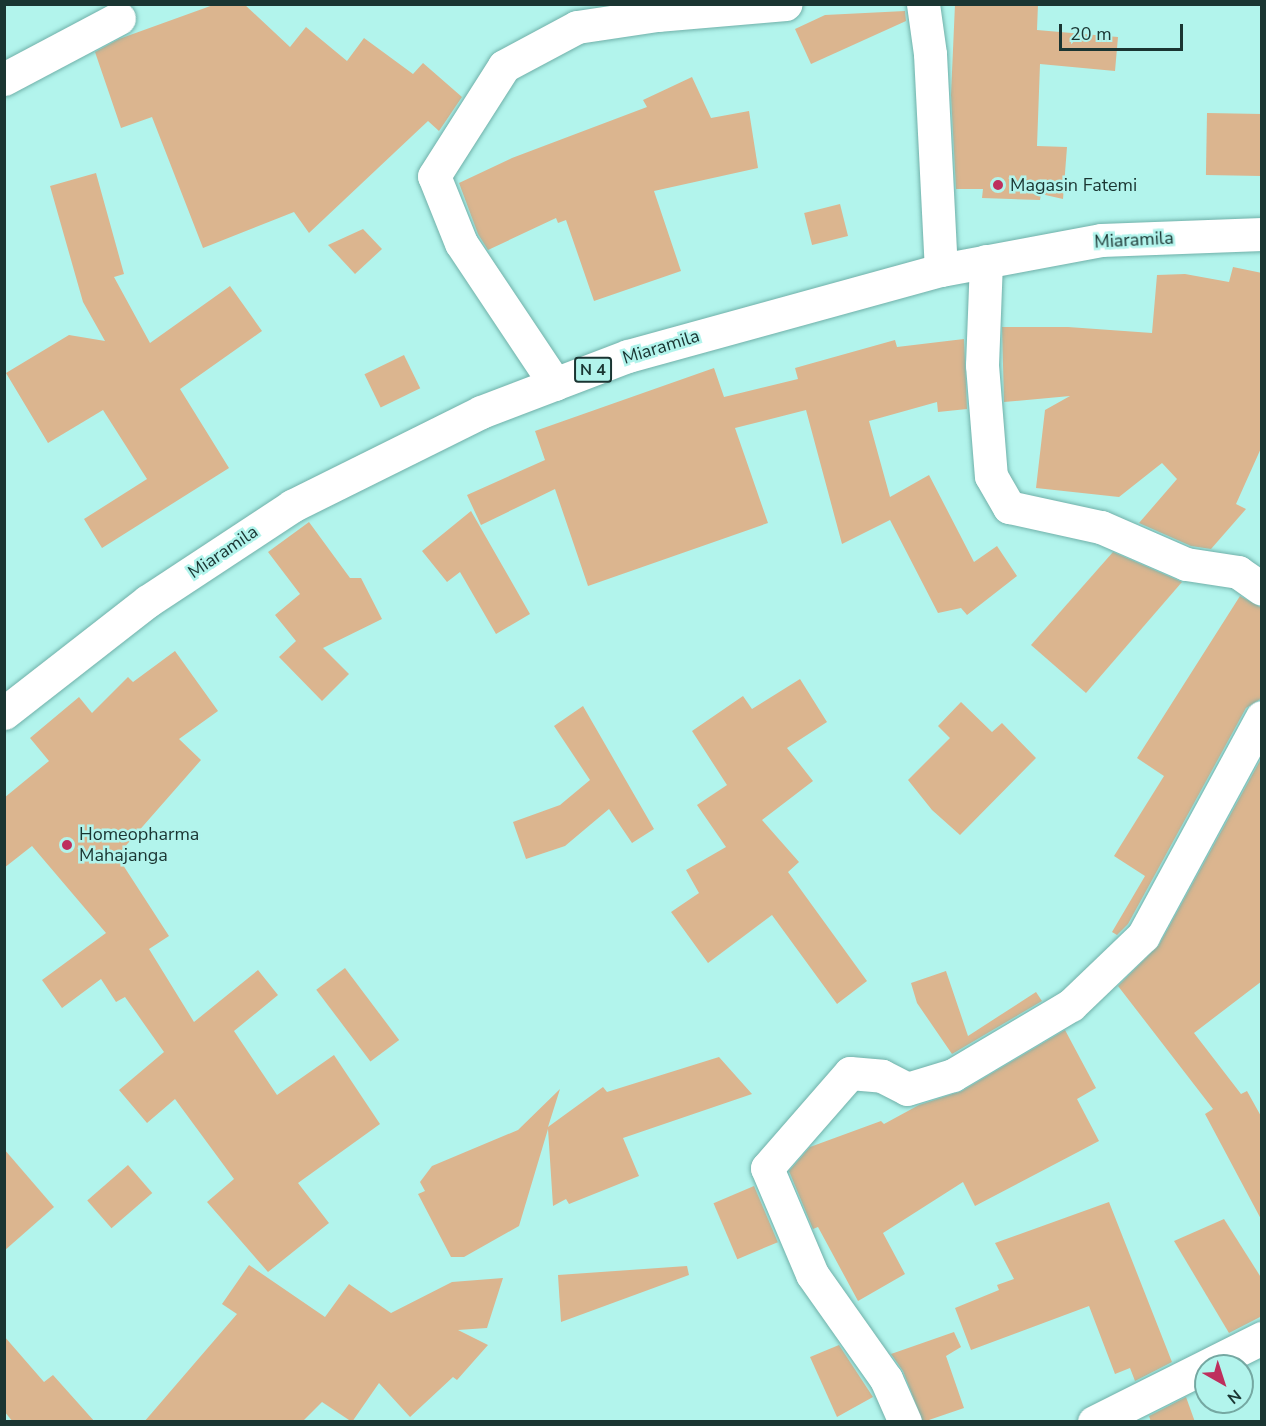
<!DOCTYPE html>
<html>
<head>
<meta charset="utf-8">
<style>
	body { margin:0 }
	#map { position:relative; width:1266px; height:1426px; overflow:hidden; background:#b2f4ec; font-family:"Nunito Sans",sans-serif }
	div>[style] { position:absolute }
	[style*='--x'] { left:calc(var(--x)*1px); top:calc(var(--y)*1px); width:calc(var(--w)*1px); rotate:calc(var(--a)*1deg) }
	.building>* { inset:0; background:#dbb58f; transform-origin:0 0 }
	.roads { filter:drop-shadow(0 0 2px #70b0a9) drop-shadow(0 0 2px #70b0a9) }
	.minor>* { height:33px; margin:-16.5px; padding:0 16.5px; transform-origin:16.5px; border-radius:16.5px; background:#fff }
	.primary>* { height:33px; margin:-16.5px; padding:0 16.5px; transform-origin:16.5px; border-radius:16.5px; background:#fff }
	.dots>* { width:16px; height:16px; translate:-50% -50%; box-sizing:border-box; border:3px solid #b2f4ec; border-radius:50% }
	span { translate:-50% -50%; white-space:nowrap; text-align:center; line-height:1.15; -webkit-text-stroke:5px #b2f4ec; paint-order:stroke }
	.shield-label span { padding:2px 4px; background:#b2f4ec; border:2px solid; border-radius:4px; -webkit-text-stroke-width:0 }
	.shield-label { font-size:16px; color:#1a3532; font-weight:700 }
	.poi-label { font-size:18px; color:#1a3532 }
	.left { translate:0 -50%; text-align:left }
	.street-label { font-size:18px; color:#1a3532 }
	.frame { position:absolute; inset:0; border:6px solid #1a3532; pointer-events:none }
	.north { position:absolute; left:1194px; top:1354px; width:60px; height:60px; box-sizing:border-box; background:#b2f4ec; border:2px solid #75a8a2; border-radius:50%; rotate:141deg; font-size:16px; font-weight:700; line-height:24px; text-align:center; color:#1a3532 }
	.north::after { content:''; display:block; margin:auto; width:21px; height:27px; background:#be2f5d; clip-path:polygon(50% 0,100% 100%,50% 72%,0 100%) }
	.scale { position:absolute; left:1059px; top:24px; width:124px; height:27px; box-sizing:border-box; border:3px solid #1a3532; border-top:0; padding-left:8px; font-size:18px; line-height:21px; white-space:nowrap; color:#1a3532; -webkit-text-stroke:4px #b2f4ec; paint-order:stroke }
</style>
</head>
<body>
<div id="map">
	<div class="building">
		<div style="clip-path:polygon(216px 4px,244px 4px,290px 47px,306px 27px,347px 61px,364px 38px,413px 74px,423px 63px,462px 97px,439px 131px,428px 121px,309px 233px,294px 212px,203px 248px,152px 117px,121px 128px,95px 52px,119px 39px)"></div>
		<div style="clip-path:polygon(955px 4px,1038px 4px,1037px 30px,1118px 37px,1115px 71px,1040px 64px,1037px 146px,1067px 147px,1063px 199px,1041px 194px,1040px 200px,982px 198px,983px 189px,956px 189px,951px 95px)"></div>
		<div style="clip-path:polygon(905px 11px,906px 21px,811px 64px,795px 29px,825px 15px)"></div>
		<div style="clip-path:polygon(692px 77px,711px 118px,749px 111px,758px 168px,654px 191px,681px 271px,594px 301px,566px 220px,558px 223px,556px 218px,488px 250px,478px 234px,459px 183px,512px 158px,647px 107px,643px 100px)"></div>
		<div style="left:1207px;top:113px;width:55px;height:62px;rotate:1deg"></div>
		<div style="clip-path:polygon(96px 173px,124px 274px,114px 277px,150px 343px,230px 286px,262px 331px,180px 389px,229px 468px,102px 548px,84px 519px,147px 479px,103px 410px,48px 443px,6px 373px,69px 335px,105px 341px,83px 302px,50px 186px)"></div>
		<div style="left:840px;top:204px;width:33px;height:37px;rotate:76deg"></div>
		<div style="clip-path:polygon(363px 229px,382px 249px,355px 274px,328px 245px)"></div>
		<div style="clip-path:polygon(1233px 267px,1262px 273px,1262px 446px,1236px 504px,1246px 509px,1211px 549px,1191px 546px,1139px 523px,1177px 479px,1162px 463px,1119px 497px,1036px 488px,1045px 410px,1070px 396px,1004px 402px,1002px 327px,1068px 327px,1152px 333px,1157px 275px,1185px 274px,1229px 282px)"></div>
		<div style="clip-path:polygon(964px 339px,967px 409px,938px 412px,937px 402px,869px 421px,890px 497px,929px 475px,974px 562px,997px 546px,1017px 576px,967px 615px,961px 608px,938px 613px,890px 520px,842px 544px,806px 410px,735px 428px,768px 523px,588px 586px,555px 489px,481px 525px,467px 495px,545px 460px,535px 431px,714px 368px,724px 397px,798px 379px,795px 368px,895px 340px,897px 347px)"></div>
		<div style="left:404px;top:355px;width:37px;height:44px;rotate:64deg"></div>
		<div style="clip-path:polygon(471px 511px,530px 614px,496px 634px,460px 572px,447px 582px,422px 551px)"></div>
		<div style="clip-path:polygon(309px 522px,350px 578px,361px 578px,382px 619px,323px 648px,349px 674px,322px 701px,279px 657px,296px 641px,275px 615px,300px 594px,268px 552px)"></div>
		<div style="clip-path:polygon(1113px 552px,1182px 582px,1086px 693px,1031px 645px)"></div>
		<div style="clip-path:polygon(1240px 596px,1262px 608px,1262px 698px,1246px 708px,1128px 924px,1117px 935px,1112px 932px,1145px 876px,1114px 856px,1164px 776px,1137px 758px)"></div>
		<div style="clip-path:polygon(175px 651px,218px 711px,179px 739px,201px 760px,122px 850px,130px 859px,123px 865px,169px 936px,149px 949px,194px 1022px,258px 970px,278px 995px,234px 1031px,277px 1095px,334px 1055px,380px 1124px,298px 1183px,329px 1223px,268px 1272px,207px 1202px,234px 1179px,175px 1099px,147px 1123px,119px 1090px,164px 1052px,125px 997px,116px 1002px,101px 979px,62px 1008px,42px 980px,106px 933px,32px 846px,4px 868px,4px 798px,49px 761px,30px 738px,79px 697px,92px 713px,128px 677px,133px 682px)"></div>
		<div style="clip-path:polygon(800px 679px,827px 722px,787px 748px,813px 781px,762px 820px,799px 862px,788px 872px,867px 981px,837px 1004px,772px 915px,708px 963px,671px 912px,699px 893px,686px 870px,726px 847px,697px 805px,727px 785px,692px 731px,743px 696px,752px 709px)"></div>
		<div style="clip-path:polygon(961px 702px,992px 732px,1002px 723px,1036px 758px,960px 835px,932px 810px,908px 780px,950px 738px,938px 726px)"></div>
		<div style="clip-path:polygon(583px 706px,654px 829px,632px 843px,609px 809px,565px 846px,526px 859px,513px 822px,560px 805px,590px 780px,554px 726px)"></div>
		<div style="clip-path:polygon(1262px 757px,1262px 981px,1194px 1033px,1241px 1094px,1247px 1091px,1262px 1118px,1262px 1221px,1205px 1114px,1213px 1109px,1118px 986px,1159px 945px)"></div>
		<div style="left:345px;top:968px;width:90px;height:36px;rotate:53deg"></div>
		<div style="clip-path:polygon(946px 971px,968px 1036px,1036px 992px,1042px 1001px,952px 1054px,917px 1003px,911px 983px)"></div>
		<div style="clip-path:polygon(1065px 1030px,1096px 1088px,1077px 1099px,1099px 1141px,975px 1206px,963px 1182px,883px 1233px,905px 1274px,858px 1301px,818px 1227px,813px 1229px,789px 1171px,810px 1147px,881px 1121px,884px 1124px,919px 1105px,962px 1091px)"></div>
		<div style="clip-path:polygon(719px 1057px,752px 1094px,623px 1138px,639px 1176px,569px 1204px,566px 1199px,553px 1206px,548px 1129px,519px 1226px,464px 1257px,451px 1257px,418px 1194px,425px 1191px,420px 1182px,432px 1166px,518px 1130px,560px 1089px,548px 1127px,603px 1087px,607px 1092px)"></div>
		<div style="clip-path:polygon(4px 1149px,54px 1207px,4px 1251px)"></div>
		<div style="left:128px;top:1165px;width:37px;height:54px;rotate:49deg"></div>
		<div style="left:754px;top:1186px;width:61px;height:44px;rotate:67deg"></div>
		<div style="clip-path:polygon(1109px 1202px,1172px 1362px,1135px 1381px,1130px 1368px,1115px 1374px,1089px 1306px,971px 1350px,955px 1308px,999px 1290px,997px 1285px,1014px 1279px,995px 1243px)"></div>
		<div style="clip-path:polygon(1224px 1219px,1262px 1279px,1262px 1316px,1229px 1333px,1174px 1241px)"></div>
		<div style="clip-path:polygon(249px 1265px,325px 1317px,349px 1284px,391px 1313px,452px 1282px,503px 1278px,487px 1328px,458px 1330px,488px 1345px,457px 1380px,453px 1377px,410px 1417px,379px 1383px,352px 1422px,322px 1402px,302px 1422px,144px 1422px,237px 1314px,222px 1304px)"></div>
		<div style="clip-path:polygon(687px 1266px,689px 1275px,561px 1322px,558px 1275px)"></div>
		<div style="clip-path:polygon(954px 1332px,961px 1347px,946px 1356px,964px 1408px,923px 1422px,903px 1371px,891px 1354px)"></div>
		<div style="clip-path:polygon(4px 1336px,44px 1382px,53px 1375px,95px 1422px,13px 1422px,4px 1411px)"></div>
		<div style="clip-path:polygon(839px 1345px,873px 1397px,837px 1417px,810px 1357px)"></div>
		<div style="clip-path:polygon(1186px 1397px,1195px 1422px,1151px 1422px,1149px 1416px)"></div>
	</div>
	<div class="roads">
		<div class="minor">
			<div style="--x:923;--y:4;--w:50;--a:82"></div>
			<div style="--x:930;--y:54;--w:216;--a:87.1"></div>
			<div style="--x:4;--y:79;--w:130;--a:-27.9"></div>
			<div style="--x:986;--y:261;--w:104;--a:92.2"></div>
			<div style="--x:982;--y:365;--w:111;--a:85.4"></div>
			<div style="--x:991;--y:476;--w:36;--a:60"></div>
			<div style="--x:1009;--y:507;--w:94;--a:12.3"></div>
			<div style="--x:1101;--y:527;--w:93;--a:23.5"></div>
			<div style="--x:1186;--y:564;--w:53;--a:8.7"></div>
			<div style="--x:1238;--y:572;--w:29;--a:35"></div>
			<div style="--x:555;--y:384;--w:169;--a:-123.7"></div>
			<div style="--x:461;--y:243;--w:72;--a:-111.9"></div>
			<div style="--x:434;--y:176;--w:130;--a:-57.5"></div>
			<div style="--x:504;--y:66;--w:83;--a:-28.1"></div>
			<div style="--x:577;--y:27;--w:81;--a:-8.5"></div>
			<div style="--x:657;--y:15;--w:129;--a:-4.9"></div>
			<div style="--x:905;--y:1422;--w:47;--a:-113.8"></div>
			<div style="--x:886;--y:1379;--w:128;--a:-125.2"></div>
			<div style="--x:812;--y:1274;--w:115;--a:-113"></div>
			<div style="--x:767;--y:1168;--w:126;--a:-48.9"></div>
			<div style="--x:850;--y:1073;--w:32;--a:5"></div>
			<div style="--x:882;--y:1076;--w:28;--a:27"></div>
			<div style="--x:907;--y:1089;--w:48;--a:-16.9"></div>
			<div style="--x:953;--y:1075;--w:137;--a:-30.7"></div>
			<div style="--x:1071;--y:1005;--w:100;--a:-43.8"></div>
			<div style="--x:1143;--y:936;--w:249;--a:-61.5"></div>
			<div style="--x:1094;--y:1422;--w:188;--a:-26.6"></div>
		</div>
		<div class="primary">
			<div style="--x:4;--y:713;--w:182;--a:-37.9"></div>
			<div style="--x:148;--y:601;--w:173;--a:-33.4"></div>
			<div style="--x:292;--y:506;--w:211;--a:-26.4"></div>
			<div style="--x:481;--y:412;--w:157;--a:-20.9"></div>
			<div style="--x:628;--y:356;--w:325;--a:-15.4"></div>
			<div style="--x:941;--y:270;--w:163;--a:-10.6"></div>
			<div style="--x:1101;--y:240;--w:161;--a:-2.1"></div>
		</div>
	</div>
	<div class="dots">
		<div style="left:998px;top:185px;background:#be2f5d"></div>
		<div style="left:67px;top:845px;background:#be2f5d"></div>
	</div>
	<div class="shield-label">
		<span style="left:593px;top:370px">N 4</span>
	</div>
	<div class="poi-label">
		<span class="left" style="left:1010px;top:185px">Magasin Fatemi</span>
		<span class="left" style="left:79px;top:845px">Homeopharma<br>Mahajanga</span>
	</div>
	<div class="street-label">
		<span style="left:1134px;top:240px;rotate:-3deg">Miaramila</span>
		<span style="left:661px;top:347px;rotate:-17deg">Miaramila</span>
		<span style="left:223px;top:552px;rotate:-34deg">Miaramila</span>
	</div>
	<div class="frame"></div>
	<div class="north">N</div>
	<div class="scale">20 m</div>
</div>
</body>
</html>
